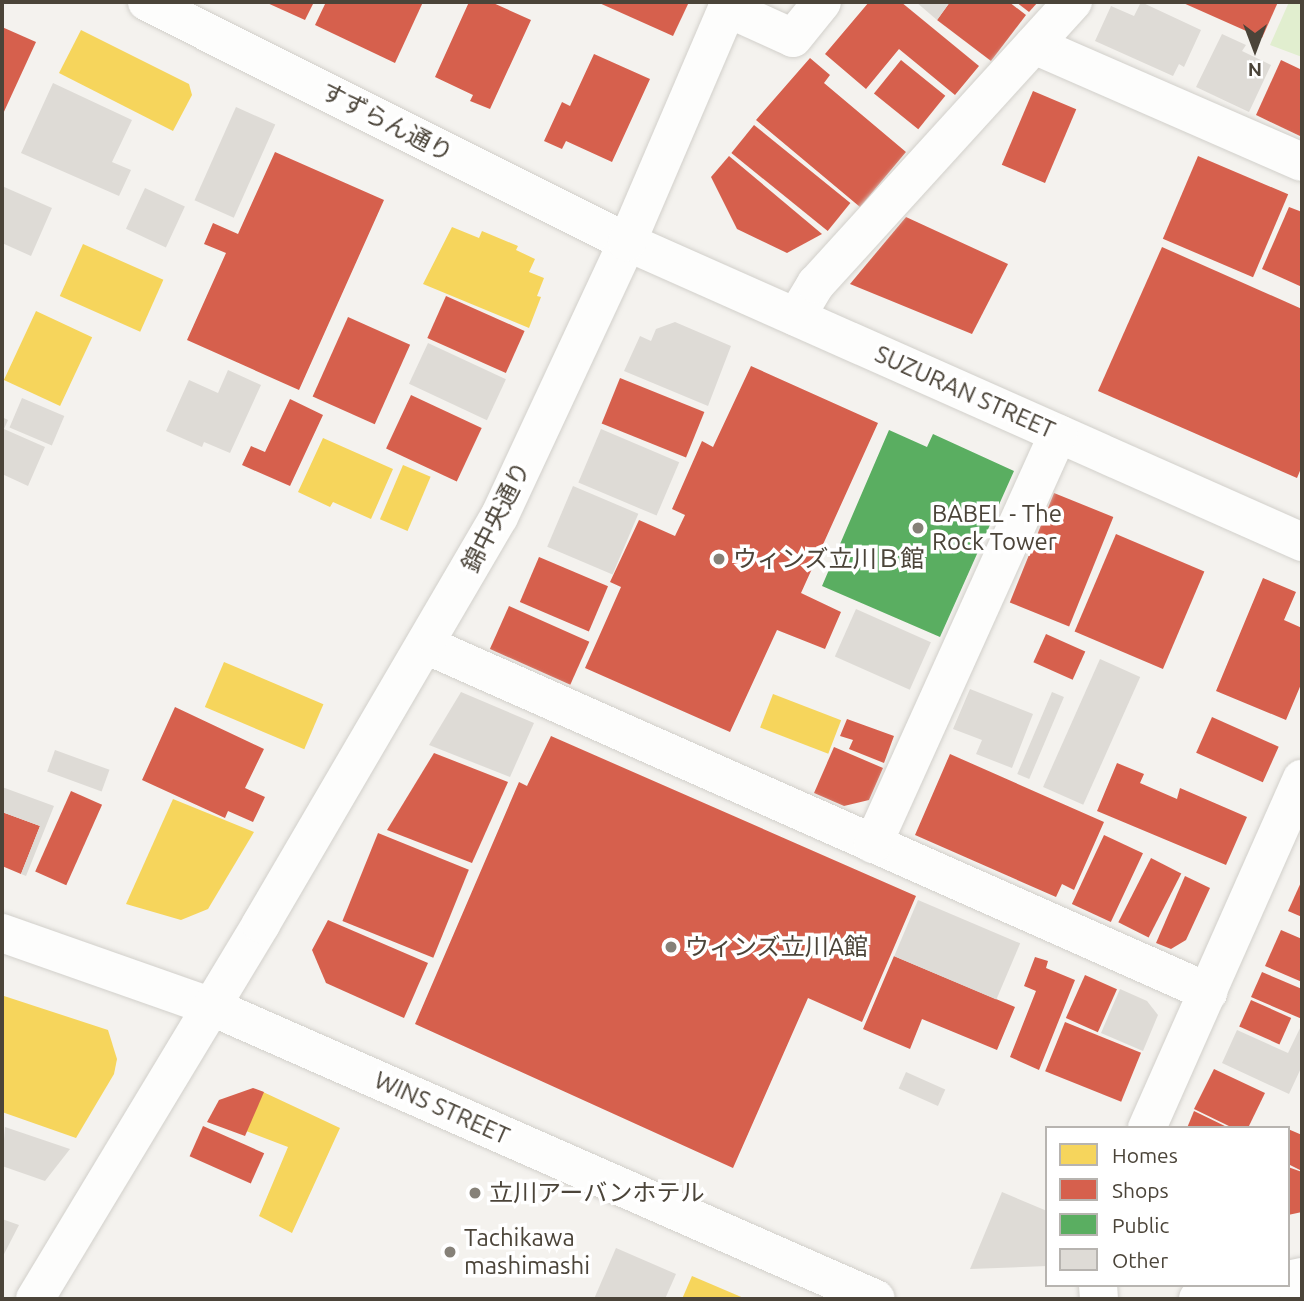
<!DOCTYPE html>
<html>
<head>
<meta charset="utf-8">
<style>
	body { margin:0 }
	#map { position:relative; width:1304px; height:1301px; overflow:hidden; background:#f4f2ee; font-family:Ubuntu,"Noto Sans JP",sans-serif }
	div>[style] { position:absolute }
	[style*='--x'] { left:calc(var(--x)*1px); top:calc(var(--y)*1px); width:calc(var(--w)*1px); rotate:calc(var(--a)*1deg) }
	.green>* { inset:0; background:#e1eecf }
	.homes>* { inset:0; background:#f6d55c; transform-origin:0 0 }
	.shops>* { inset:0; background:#d6604d; transform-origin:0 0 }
	.public>* { inset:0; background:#5aae61 }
	.building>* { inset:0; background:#dedbd6; transform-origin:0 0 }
	.roads { filter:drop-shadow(0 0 2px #d2d0cb) drop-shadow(0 0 2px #d2d0cb) }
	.minor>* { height:38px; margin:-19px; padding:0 19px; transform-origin:19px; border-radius:19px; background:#fdfdfc }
	.dots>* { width:19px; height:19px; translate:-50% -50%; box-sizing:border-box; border:4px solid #fff; border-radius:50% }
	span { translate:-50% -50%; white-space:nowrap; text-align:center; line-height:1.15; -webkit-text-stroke:7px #fff; paint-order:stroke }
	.street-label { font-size:24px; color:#4b4439 }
	.poi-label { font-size:24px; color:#4b4439 }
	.left { translate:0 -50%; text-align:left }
	.frame { position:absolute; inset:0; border:4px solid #4b4439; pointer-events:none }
	.legend { position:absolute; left:1045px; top:1126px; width:245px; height:161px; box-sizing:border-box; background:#fff; border:2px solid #b7b4b0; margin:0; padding:9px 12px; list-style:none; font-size:21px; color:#4b4439 }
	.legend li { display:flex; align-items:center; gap:14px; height:35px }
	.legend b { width:35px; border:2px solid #b7b4b0 }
	.north { position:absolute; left:1220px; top:14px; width:70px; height:70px; -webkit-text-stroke:5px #fff; paint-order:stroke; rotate:180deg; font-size:19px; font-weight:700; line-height:28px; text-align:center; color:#4b4439 }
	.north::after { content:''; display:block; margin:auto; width:24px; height:32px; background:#4b4439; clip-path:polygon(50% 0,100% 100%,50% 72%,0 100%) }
</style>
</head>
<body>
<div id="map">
	<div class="green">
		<div style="clip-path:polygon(1289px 2px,1302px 2px,1302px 57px,1270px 45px)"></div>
	</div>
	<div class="homes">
		<div style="clip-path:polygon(81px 30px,189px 84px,192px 95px,173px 131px,59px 73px)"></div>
		<div style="clip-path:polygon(452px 227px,479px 238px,482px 231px,518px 246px,516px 250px,535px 259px,529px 272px,544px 278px,537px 296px,541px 297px,529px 328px,423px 284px)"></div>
		<div style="left:83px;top:244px;width:88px;height:57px;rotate:24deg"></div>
		<div style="left:36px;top:311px;width:62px;height:76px;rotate:25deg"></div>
		<div style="clip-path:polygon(323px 438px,393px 469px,371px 519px,333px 502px,330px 507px,298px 492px)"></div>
		<div style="left:403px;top:465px;width:30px;height:59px;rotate:23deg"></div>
		<div style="left:224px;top:662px;width:108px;height:49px;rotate:23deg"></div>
		<div style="left:773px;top:694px;width:73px;height:36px;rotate:21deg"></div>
		<div style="clip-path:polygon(173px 799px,254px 832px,208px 909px,181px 920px,126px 904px)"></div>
		<div style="clip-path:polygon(4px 996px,108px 1030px,117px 1059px,114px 1074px,76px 1138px,2px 1112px)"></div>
		<div style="clip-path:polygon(261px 1091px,340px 1128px,292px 1233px,259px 1216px,288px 1147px,212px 1118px,219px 1107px)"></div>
		<div style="clip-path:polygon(692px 1276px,746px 1299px,682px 1299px)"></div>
	</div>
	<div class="shops">
		<div style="clip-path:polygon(265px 2px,314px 2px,305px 20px)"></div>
		<div style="clip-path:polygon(326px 2px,423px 2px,395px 63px,315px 25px)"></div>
		<div style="clip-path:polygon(469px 2px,491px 2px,531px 20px,490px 109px,470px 101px,473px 95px,435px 77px)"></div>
		<div style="clip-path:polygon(597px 2px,689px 2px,673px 36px)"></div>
		<div style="clip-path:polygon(869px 2px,901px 2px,979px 66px,955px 95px,899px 49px,866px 89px,825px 54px)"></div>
		<div style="clip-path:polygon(950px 2px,1009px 2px,1026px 15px,991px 61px,937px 20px)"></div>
		<div style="clip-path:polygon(1016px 2px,1038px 2px,1029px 12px)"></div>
		<div style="clip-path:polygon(1181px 2px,1278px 2px,1262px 38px)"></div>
		<div style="clip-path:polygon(2px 27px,36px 42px,2px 116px)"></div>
		<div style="clip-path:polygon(594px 54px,650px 79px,612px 162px,566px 141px,562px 149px,544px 141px,562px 102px,570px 106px)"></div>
		<div style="clip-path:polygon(810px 58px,830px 75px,824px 83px,906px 152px,860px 207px,756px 120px)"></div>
		<div style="left:901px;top:60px;width:57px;height:43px;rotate:39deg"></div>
		<div style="clip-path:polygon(1281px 60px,1302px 70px,1302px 137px,1256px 115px)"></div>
		<div style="left:1033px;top:91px;width:47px;height:80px;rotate:23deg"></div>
		<div style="left:754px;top:125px;width:124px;height:36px;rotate:39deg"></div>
		<div style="clip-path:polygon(275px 152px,384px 200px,299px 390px,187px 340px,226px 253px,204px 244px,213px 223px,238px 234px)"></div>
		<div style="clip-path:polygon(729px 156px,822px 234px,787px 253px,737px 229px,711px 177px)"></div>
		<div style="left:1198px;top:156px;width:98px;height:90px;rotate:23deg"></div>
		<div style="clip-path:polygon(1289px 207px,1302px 212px,1302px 287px,1262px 269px)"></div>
		<div style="clip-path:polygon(906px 217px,1008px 264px,972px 334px,850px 284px)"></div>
		<div style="clip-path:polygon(1162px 247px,1302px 309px,1302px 466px,1297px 478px,1098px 391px)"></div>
		<div style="left:446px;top:296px;width:86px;height:46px;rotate:24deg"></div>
		<div style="left:348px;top:317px;width:68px;height:87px;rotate:24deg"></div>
		<div style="clip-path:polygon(751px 366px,878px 423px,801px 593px,841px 612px,825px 649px,777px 630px,730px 732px,585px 668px,621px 587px,610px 582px,639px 520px,675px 536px,685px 515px,672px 509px,702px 441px,713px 447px)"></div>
		<div style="left:620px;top:378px;width:91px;height:49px;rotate:22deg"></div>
		<div style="left:411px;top:395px;width:78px;height:59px;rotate:25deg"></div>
		<div style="clip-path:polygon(290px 399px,323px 415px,290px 486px,242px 465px,251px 446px,265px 452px)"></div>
		<div style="left:1054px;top:493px;width:64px;height:118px;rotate:22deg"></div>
		<div style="left:1116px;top:534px;width:96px;height:106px;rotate:23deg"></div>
		<div style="left:539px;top:557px;width:75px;height:49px;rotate:23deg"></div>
		<div style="clip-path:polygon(1263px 578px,1296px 592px,1284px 620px,1302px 628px,1302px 682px,1286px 720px,1216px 691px)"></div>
		<div style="left:509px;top:606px;width:88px;height:47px;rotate:24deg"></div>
		<div style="left:1046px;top:634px;width:43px;height:31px;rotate:24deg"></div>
		<div style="clip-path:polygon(175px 707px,264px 749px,245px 788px,265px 797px,253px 822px,228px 811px,225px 818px,142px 780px)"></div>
		<div style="left:1212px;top:717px;width:73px;height:39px;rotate:24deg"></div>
		<div style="clip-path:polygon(847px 719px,894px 736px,884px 763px,849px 749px,853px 740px,840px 736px)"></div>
		<div style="clip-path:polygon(551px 736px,916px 896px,862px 1022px,808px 998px,733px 1168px,415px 1024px,519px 782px,527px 786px)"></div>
		<div style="clip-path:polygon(834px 747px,883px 768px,869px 800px,844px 806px,814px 793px)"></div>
		<div style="clip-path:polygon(434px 753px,508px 782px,472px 863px,387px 830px)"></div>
		<div style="clip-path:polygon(950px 754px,1104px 822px,1074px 890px,1062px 884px,1056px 897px,915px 835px)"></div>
		<div style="clip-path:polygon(1117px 763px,1144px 774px,1140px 783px,1177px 799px,1180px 788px,1247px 817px,1226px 865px,1097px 811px)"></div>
		<div style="left:71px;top:791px;width:34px;height:88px;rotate:24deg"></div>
		<div style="clip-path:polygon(2px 812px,40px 826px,21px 874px,2px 866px)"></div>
		<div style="left:378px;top:833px;width:98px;height:95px;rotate:22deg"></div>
		<div style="left:1104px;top:835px;width:43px;height:76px;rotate:25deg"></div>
		<div style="left:1151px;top:858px;width:34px;height:72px;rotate:27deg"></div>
		<div style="clip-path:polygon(1185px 876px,1210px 888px,1186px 940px,1171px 949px,1156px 943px)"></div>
		<div style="clip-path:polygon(1302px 880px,1302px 917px,1288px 911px)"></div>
		<div style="clip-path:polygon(328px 920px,428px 963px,404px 1018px,326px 983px,312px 950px)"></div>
		<div style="clip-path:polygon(1281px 930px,1302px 939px,1302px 982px,1265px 966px)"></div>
		<div style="clip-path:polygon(894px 956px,1015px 1007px,997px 1050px,922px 1019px,910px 1049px,863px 1029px)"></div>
		<div style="clip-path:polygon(1035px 957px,1048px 961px,1046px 968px,1075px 980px,1039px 1070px,1010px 1057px,1036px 991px,1024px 986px)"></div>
		<div style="clip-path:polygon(1262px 972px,1302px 989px,1302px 1019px,1251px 997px)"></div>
		<div style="left:1085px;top:975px;width:35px;height:47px;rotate:24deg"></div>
		<div style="left:1251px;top:1000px;width:44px;height:29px;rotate:24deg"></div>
		<div style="left:1065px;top:1022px;width:82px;height:53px;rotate:22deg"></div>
		<div style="clip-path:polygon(1214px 1069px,1265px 1093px,1248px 1128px,1233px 1128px,1194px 1109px)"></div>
		<div style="clip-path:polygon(253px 1088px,264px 1092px,245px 1136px,207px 1122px,219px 1100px)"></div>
		<div style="clip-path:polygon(1194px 1111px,1229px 1128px,1187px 1128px)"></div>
		<div style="left:203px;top:1126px;width:67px;height:33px;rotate:24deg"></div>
		<div style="clip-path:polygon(1288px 1129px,1302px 1135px,1302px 1171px,1288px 1164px)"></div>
		<div style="clip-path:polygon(1288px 1167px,1302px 1172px,1302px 1212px,1288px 1215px)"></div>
	</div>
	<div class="public">
		<div style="clip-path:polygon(889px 430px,927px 447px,933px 434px,1014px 471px,940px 637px,822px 586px)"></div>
	</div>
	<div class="building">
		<div style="clip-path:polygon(916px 2px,950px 2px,937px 20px)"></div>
		<div style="clip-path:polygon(1141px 2px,1201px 30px,1184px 67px,1179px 64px,1173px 76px,1095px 41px,1111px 6px,1134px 16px)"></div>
		<div style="clip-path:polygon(1222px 34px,1246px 45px,1242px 51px,1271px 65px,1249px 112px,1196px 87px)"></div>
		<div style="clip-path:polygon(53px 83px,132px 120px,112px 162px,131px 170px,119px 196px,21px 153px)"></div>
		<div style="left:236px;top:107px;width:43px;height:102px;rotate:24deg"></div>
		<div style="clip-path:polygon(2px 186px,52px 208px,31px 256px,2px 243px)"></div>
		<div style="left:145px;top:188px;width:44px;height:45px;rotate:25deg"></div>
		<div style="clip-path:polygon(675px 322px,731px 346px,708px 406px,624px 371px,640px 336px,651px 341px,656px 329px)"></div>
		<div style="left:428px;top:343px;width:86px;height:45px;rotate:25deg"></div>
		<div style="clip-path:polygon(228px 370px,261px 385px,230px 453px,204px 442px,202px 447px,166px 431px,189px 380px,218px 393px)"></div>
		<div style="left:22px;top:398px;width:46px;height:32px;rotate:23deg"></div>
		<div style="clip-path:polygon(2px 417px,8px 420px,4px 429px,45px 447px,28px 486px,2px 474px)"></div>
		<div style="left:601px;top:429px;width:85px;height:58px;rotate:23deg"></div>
		<div style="left:573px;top:486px;width:71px;height:66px;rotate:23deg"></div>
		<div style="left:856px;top:609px;width:82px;height:52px;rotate:24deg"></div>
		<div style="left:1100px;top:659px;width:44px;height:140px;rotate:24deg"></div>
		<div style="clip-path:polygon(970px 689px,1033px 714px,1012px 768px,976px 754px,982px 740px,953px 729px)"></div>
		<div style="clip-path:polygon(461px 692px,534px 723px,510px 777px,429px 745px)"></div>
		<div style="left:1052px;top:692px;width:13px;height:89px;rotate:23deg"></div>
		<div style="left:55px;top:750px;width:58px;height:23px;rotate:20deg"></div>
		<div style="clip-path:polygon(2px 787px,54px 806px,26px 876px,21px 874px,40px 826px,2px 812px)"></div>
		<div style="left:918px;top:900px;width:111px;height:61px;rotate:23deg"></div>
		<div style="clip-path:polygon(1120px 989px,1147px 1001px,1158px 1015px,1143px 1051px,1101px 1033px)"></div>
		<div style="clip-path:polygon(1302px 1024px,1302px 1066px,1289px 1094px,1222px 1063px,1237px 1030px,1288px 1053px)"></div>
		<div style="left:906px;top:1072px;width:43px;height:18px;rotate:24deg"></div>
		<div style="clip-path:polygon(5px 1127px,70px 1149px,45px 1181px,2px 1166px)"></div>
		<div style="clip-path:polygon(1002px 1192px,1047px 1211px,1047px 1266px,970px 1269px)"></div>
		<div style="clip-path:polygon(2px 1219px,19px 1225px,2px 1258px)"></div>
		<div style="clip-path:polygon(616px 1248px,676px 1274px,665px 1299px,594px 1299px)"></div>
	</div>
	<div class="roads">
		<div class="minor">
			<div style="--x:147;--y:2;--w:537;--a:26.57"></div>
			<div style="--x:627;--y:242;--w:739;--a:23.96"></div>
			<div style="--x:727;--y:8;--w:72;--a:24.4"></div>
			<div style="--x:793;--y:38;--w:46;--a:-51.1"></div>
			<div style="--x:1034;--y:45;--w:292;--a:23.6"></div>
			<div style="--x:796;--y:317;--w:39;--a:-59"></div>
			<div style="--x:816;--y:284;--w:382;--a:-47.7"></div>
			<div style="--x:426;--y:645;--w:856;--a:23.93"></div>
			<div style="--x:873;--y:844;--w:450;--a:-65.7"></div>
			<div style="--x:2;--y:933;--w:223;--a:19.4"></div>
			<div style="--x:212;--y:1007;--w:725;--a:23.74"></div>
			<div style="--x:1147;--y:1128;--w:382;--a:-66.1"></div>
			<div style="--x:1288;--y:1280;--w:14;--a:-12"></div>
			<div style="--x:1098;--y:1285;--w:14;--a:86"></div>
			<div style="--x:35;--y:1299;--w:438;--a:-58.9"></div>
			<div style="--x:261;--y:924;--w:471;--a:-59.7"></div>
			<div style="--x:499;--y:517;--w:303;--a:-65"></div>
			<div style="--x:627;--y:242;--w:261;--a:-66.8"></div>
			<div style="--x:1198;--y:1299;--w:68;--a:-11.8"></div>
		</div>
	</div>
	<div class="dots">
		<div style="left:918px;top:528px;background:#868178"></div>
		<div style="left:719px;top:559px;background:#868178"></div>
		<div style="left:671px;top:947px;background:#868178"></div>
		<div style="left:475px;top:1193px;background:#868178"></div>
		<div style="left:450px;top:1252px;background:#868178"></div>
	</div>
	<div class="street-label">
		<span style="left:387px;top:122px;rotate:27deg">すずらん通り</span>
		<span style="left:965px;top:392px;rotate:24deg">SUZURAN STREET</span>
		<span style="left:496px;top:517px;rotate:-63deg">錦中央通り</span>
		<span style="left:442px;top:1108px;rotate:24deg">WINS STREET</span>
	</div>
	<div class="poi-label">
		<span class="left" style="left:932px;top:528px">BABEL - The<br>Rock Tower</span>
		<span class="left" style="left:733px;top:559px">ウィンズ立川Ｂ館</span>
		<span class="left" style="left:685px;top:947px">ウィンズ立川A館</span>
		<span class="left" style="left:489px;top:1193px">立川アーバンホテル</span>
		<span class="left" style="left:464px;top:1252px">Tachikawa<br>mashimashi</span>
	</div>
	<div class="frame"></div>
	<ul class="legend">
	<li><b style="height:19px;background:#f6d55c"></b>Homes</li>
	<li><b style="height:19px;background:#d6604d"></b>Shops</li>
	<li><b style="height:19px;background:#5aae61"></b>Public</li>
	<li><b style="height:19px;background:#dedbd6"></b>Other</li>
	</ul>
	<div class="north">N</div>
</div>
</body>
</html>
